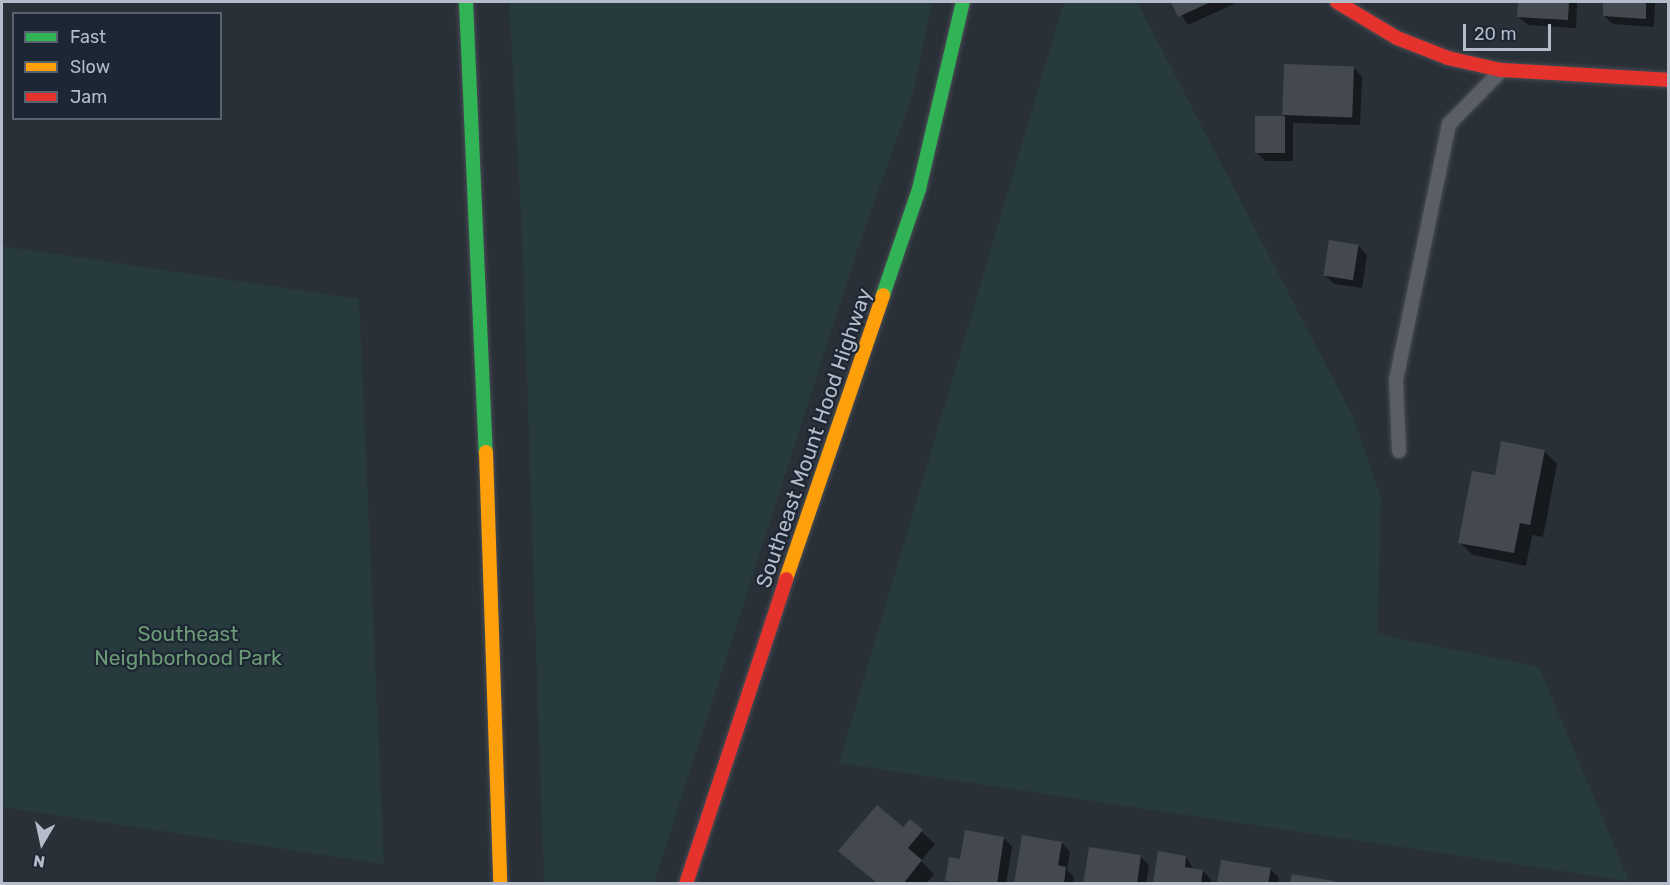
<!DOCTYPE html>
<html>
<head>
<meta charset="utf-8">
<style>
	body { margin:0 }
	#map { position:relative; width:1670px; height:885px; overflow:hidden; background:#2a3038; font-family:Rubik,sans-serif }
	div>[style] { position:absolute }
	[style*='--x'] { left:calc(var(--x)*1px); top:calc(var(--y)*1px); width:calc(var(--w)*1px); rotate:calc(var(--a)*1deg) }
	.green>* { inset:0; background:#273a3e }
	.shadow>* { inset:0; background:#0007 }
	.building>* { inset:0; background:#444950; transform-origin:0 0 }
	.roads { filter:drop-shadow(0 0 2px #484c53) drop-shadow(0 0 2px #484c53) }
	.lane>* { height:14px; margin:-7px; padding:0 7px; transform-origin:7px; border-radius:7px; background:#5a5e66 }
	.fast>* { height:14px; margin:-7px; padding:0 7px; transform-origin:7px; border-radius:7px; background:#30b455 }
	.slow>* { height:14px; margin:-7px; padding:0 7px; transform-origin:7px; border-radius:7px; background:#ff9f0a }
	.jam>* { height:14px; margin:-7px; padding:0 7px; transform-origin:7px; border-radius:7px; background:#e5322d }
	span { translate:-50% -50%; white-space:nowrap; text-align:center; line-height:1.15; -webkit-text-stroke:4.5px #1d2633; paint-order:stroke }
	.street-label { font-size:21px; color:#b4bcc9 }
	.park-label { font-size:21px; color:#6b9a76 }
	.frame { position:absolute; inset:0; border:3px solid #b4bcc9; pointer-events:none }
	.legend { position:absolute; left:12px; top:12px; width:210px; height:108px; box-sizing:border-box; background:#1d2633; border:2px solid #59626f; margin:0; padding:8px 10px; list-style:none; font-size:18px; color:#b4bcc9 }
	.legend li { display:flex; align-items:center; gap:12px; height:30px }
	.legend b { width:30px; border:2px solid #59626f }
	.north { position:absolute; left:12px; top:813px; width:60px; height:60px; -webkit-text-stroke:4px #1d2633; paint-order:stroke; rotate:189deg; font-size:16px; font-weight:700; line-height:24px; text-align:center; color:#b4bcc9 }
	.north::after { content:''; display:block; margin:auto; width:21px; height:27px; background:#b4bcc9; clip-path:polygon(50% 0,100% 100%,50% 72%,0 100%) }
	.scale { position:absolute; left:1463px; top:24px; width:88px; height:27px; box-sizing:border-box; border:3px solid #b4bcc9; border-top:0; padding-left:8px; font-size:18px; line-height:21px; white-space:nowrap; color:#b4bcc9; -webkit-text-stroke:4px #1d2633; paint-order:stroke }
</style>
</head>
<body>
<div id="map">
	<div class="green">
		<div style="clip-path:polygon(509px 2px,932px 2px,913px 93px,858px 248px,654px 883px,544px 883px,522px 232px)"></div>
		<div style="clip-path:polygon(1064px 2px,1137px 2px,1353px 417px,1381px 498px,1377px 634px,1539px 667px,1629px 881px,839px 763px)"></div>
		<div style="clip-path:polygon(2px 246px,359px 299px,384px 864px,2px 807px)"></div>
	</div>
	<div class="shadow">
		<div style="clip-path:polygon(1173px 2px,1238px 2px,1188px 25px)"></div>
		<div style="clip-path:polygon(1520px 2px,1577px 2px,1576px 28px,1528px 25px,1519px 17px)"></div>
		<div style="clip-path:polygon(1605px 2px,1655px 2px,1654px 27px,1613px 24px,1604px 16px)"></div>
		<div style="clip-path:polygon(1285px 65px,1354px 68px,1362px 77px,1360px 125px,1293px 123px,1293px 161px,1265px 161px,1256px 152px,1283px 117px)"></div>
		<div style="clip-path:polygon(1359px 246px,1367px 255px,1362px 288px,1334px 284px,1325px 275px)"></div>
		<div style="clip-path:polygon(1544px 451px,1557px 464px,1543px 537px,1532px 535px,1526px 566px,1473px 555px,1460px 542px)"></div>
		<div style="clip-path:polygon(910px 821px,935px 844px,921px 861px,934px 874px,926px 884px,877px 884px,840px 851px,903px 829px)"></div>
		<div style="clip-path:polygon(1004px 838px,1012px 847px,1006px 884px,946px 881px,961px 861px)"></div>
		<div style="clip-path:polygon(1062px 843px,1070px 852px,1067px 870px,1074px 877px,1073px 884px,1016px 883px)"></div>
		<div style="clip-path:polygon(1141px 857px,1149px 866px,1146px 884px,1085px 884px)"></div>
		<div style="clip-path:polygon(1186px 857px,1194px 870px,1203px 871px,1211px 880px,1211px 884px,1155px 884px)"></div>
		<div style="clip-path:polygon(1270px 869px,1279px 878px,1278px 884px,1219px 884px)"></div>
	</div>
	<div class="building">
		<div style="clip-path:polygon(1171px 2px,1211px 2px,1178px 17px)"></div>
		<div style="clip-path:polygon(1518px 2px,1569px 2px,1568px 20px,1517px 17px)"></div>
		<div style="clip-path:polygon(1603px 2px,1646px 2px,1646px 19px,1603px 16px)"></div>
		<div style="left:1284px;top:64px;width:70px;height:51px;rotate:2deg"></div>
		<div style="left:1255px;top:116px;width:30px;height:37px"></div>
		<div style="left:1329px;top:240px;width:30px;height:36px;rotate:9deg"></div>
		<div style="clip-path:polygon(1501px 441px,1545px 450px,1530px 525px,1520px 523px,1514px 553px,1458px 543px,1472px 471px,1495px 475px)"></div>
		<div style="clip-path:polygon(877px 805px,903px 827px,910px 819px,923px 830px,908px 848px,922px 860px,903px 884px,878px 884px,838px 851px)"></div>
		<div style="clip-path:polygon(965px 830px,1004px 837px,997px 884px,945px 881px,949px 857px,960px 859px)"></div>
		<div style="clip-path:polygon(1022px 835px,1062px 842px,1058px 865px,1066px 867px,1064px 884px,1014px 883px)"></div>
		<div style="clip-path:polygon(1089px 847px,1141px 855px,1137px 884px,1083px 884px)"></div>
		<div style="clip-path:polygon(1158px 851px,1186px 856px,1185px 867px,1203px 870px,1201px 884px,1153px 884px)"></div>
		<div style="clip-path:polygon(1221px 860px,1271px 868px,1268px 884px,1217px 884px)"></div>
		<div style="clip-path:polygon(1292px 874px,1334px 881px,1334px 884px,1290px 884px)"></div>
	</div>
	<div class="roads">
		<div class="lane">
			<div style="--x:1399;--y:451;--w:71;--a:-92.4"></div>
			<div style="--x:1396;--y:380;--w:261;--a:-78.3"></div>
			<div style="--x:1449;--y:124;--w:73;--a:-45.6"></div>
		</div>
		<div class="fast">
			<div style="--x:466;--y:2;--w:450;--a:87.5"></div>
			<div style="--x:883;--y:295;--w:112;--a:-71.2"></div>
			<div style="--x:919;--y:189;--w:192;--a:-76.8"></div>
		</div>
		<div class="slow">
			<div style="--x:486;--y:452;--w:432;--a:88.1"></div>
			<div style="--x:786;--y:579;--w:300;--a:-71.1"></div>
		</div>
		<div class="jam">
			<div style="--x:1337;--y:2;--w:70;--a:31"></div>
			<div style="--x:1397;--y:38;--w:55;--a:21.4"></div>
			<div style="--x:1448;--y:58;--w:54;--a:12.8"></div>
			<div style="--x:1501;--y:70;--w:167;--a:3.4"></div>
			<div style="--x:686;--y:884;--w:321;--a:-71.8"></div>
		</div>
	</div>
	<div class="street-label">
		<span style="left:814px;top:438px;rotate:-71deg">Southeast Mount Hood Highway</span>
	</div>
	<div class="park-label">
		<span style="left:188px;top:646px">Southeast<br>Neighborhood Park</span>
	</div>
	<div class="frame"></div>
	<ul class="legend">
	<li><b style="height:8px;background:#30b455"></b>Fast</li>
	<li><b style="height:8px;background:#ff9f0a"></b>Slow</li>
	<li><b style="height:8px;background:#e5322d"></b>Jam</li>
	</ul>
	<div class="north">N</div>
	<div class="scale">20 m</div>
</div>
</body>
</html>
